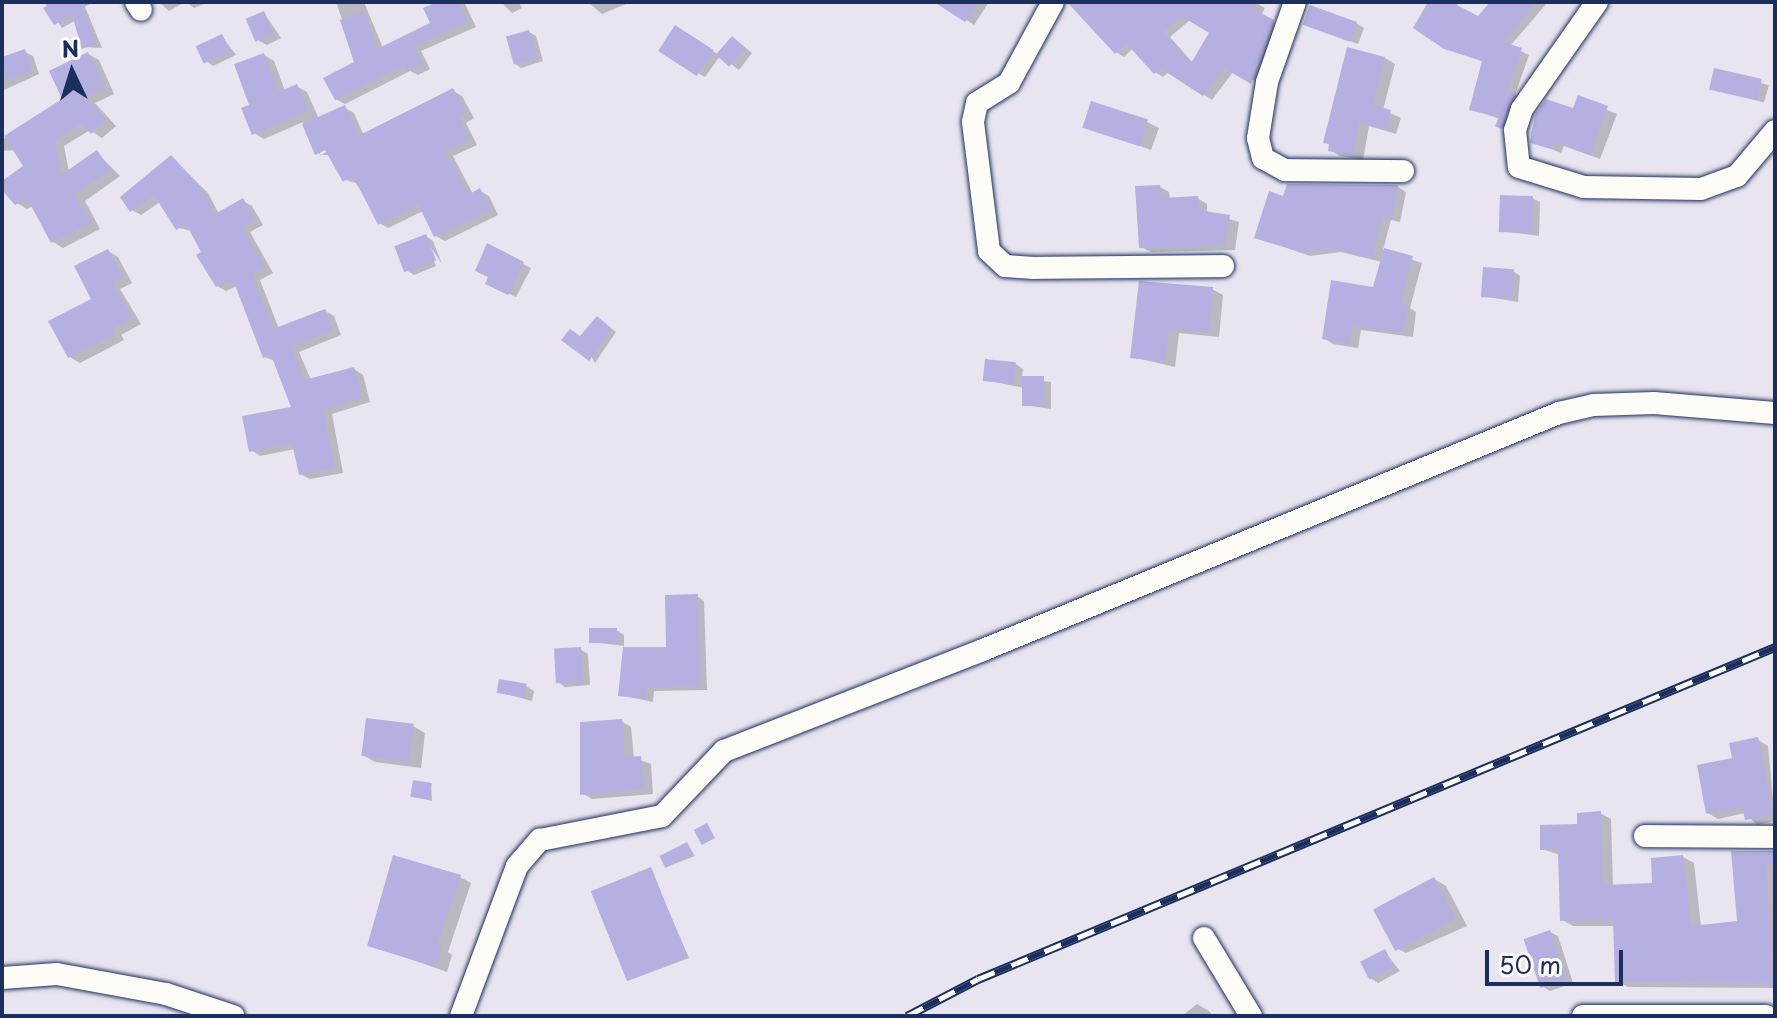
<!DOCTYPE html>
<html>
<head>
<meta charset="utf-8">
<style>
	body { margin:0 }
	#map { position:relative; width:1777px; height:1018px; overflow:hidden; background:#e8e5f0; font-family:"Playpen Sans",sans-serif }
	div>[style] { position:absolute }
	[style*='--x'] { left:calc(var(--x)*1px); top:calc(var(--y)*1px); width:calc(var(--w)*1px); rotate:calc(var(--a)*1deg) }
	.shadow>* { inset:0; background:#0003; transform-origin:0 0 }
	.building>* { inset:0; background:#b6afe1; transform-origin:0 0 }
	.roads { filter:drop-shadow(0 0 2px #1b2f5e) drop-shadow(0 0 2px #1b2f5e) }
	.minor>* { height:22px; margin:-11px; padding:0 11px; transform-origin:11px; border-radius:11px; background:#fdfcf7 }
	.rail>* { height:9px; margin-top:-4.5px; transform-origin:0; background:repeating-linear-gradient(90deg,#fdfcf7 0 18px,#1b2f5e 0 36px); box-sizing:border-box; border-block:2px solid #1b2f5e }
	span { translate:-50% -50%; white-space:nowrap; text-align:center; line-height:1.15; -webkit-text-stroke:6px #fdfcf7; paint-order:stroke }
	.frame { position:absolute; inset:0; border:4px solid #1b2f5e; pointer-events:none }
	.north { position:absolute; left:32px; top:32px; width:80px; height:80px; -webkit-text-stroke:6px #fdfcf7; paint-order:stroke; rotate:356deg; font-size:22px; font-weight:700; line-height:32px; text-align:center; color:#1b2f5e }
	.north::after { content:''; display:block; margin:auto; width:28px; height:36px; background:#1b2f5e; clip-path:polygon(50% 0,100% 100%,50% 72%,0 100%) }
	.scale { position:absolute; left:1485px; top:950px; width:138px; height:36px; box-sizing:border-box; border:4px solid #1b2f5e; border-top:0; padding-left:10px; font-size:24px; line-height:28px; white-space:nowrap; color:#1b2f5e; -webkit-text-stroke:6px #fdfcf7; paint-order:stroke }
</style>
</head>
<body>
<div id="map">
	<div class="shadow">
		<div style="clip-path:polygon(44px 2px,83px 2px,102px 48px,83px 47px,76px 20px,62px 28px)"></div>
		<div style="clip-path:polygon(159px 2px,185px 2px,169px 11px)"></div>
		<div style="clip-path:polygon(186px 2px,209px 2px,194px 8px)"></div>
		<div style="clip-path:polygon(336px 2px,364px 2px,383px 48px,432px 24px,431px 2px,464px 2px,476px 27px,421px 51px,430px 69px,418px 75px,410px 71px,345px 104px,336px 99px,357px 63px)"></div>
		<div style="clip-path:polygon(501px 2px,519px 2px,522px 8px,512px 13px)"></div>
		<div style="clip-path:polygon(588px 2px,631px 2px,602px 14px)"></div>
		<div style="clip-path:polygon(940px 2px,989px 2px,974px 25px)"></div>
		<div style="clip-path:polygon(evenodd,1072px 2px,1254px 2px,1265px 8px,1261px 15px,1281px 27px,1262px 84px,1233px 72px,1212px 100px,1169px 72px,1163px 77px,1155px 72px,1133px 48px,1124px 57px,1116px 52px,1072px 2px,1191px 19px,1212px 33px,1193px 63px,1170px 37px,1191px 19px)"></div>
		<div style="clip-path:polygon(1430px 2px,1460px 2px,1456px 7px,1478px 18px,1494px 2px,1548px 2px,1510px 46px,1529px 55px,1515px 95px,1523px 100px,1505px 130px,1497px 125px,1500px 119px,1471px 109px,1484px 62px,1446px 47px)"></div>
		<div style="clip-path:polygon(264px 13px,281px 38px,267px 45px,259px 41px)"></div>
		<div style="clip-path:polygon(1356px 23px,1364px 28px,1358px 44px,1306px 24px)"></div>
		<div style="clip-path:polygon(676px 28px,719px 55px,740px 43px,752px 53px,739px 70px,720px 56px,705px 77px,662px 51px)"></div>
		<div style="clip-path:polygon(529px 32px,536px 36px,543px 61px,521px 68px,514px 63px)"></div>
		<div style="clip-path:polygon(222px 36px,236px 55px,213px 66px,206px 61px)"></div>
		<div style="clip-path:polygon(25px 52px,33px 56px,39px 74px,2px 91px,2px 60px)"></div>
		<div style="clip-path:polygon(88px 54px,99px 60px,114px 94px,95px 103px,116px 126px,102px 138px,90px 130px,64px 146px,69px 172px,97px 153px,120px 176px,85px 201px,100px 229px,63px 248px,53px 242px,33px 206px,27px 209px,17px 203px,2px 187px,25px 166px,15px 150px,2px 151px,2px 140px,65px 100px)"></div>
		<div style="clip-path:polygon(evenodd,264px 55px,274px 61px,285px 91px,296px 86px,307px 92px,319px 119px,345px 108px,354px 113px,364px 136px,453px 91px,462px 96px,474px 118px,466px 123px,477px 145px,453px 156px,473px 194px,480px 191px,489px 196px,498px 215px,445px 241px,436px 236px,423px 211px,388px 228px,379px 223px,356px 183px,345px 180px,331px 156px,316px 153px,303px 122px,264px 139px,254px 133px,251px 106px,264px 55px,335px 148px,320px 155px,320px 150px,335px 148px)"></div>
		<div style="clip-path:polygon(1385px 58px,1395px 64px,1383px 110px,1401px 118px,1396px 134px,1369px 126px,1363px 160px,1340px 156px,1330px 150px,1331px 145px)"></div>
		<div style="left:1716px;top:70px;width:55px;height:18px;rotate:16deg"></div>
		<div style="clip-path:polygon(1579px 98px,1617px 114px,1600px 159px,1564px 146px,1561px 153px,1532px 141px,1531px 132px,1547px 101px,1574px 110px)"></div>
		<div style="clip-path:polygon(1147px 122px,1159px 128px,1151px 150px,1085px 126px)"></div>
		<div style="clip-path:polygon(172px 158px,208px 193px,219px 214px,243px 201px,252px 206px,263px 225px,250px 232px,273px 273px,260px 280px,279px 329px,325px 311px,334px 316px,341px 335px,299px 352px,311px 380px,354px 369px,363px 375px,370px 402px,332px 414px,343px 473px,310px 479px,300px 474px,295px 449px,260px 456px,251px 450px,294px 408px,275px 361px,264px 357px,237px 286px,226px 291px,217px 286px,192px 231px,178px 228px,160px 202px,141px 215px,132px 210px)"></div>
		<div style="clip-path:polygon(1160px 187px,1169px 192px,1170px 199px,1197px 198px,1207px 204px,1207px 213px,1239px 222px,1235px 250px,1151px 252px,1141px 247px)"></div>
		<div style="clip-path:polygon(1398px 187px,1406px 192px,1400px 222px,1391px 220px,1383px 250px,1422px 263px,1410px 308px,1416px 312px,1413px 337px,1361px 330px,1358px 348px,1333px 344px,1324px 338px,1375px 289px,1382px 262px,1341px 252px,1310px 256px,1256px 237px,1285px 198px)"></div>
		<div style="clip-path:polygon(1532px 198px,1540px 202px,1539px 236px,1501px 231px)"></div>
		<div style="clip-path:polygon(426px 236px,433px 241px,442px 264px,426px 240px,436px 266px,414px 275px,406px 270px)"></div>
		<div style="clip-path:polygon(488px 246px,531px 268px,516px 297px,488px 283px)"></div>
		<div style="clip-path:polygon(108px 251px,118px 257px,132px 283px,120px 289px,141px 324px,121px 335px,124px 340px,80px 363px,70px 357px)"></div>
		<div style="clip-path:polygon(1513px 271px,1520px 276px,1518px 302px,1482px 296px)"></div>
		<div style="clip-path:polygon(1212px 289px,1223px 295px,1219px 337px,1179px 333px,1175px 367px,1132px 357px)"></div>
		<div style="clip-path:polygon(603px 322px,616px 332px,595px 363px,581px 338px)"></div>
		<div style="clip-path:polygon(1016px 364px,1023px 369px,1022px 378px,1051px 382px,1051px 409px,1024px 405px,1024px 388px,985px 380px)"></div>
		<div style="clip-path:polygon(697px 596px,704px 601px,707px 690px,654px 691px,653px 702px,620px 695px,668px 649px)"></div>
		<div style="clip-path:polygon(616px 630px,624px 635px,624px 646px,591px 642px)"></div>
		<div style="clip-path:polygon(580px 649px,588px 654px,590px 685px,565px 687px,558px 682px)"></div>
		<div style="clip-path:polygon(526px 686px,534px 691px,532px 701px,499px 692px)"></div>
		<div style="clip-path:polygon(621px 721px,631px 727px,634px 758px,651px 764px,653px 794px,592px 799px,582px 793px)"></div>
		<div style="clip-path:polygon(413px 726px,425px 733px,421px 768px,375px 762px,363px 755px)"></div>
		<div style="clip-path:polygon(1758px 740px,1768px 746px,1775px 821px,1757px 825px,1745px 813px,1718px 819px,1708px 813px,1735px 760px)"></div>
		<div style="clip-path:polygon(431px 785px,432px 801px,412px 796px)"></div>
		<div style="clip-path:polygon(1600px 813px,1611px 819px,1613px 887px,1654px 885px,1683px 857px,1694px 863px,1701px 927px,1739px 923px,1733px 853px,1775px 852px,1775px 988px,1628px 987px,1617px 981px,1615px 926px,1573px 926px,1562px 920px,1560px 855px,1542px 849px)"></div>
		<div style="clip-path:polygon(687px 844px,695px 856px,666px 867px)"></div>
		<div style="clip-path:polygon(651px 870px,689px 958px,633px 979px,630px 977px)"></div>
		<div style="clip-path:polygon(460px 877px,471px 883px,448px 952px,452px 955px,447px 972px,370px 945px)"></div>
		<div style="clip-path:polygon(1434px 879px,1446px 886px,1467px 926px,1406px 953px,1394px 947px)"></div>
		<div style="clip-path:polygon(1550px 932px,1558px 936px,1573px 983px,1550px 991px,1542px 986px)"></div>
		<div style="clip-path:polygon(1385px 952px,1400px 971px,1378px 983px,1370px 978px)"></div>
		<div style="clip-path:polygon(1197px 1004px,1209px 1011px,1213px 1016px,1182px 1016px)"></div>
	</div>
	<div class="building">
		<div style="clip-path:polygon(53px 2px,93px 2px,83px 8px,96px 44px,82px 49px,72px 15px,54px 25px,43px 8px)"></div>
		<div style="clip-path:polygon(438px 2px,459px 2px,468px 22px,413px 46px,422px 64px,407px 71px,404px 65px,335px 100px,323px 78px,354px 62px,340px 20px,365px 12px,377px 49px,430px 23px,423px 8px)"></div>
		<div style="clip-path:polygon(934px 2px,979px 2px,965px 22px)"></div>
		<div style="clip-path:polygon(evenodd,1067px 2px,1257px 2px,1254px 9px,1274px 20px,1251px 84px,1224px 68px,1203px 96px,1160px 68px,1154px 74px,1126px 43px,1115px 54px,1067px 2px,1181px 16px,1209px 33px,1191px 63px,1163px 32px,1181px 16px)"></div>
		<div style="clip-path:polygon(1428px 2px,1451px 2px,1478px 16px,1490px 2px,1536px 2px,1503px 42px,1522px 48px,1507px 91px,1516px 94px,1501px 129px,1495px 126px,1499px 117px,1469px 110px,1482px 61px,1444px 49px,1413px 28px)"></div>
		<div style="left:1310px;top:5px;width:50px;height:21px;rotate:20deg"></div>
		<div style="left:264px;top:11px;width:25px;height:20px;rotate:67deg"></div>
		<div style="left:675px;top:25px;width:46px;height:31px;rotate:33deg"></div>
		<div style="left:529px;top:30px;width:29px;height:24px;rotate:74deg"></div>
		<div style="left:222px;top:34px;width:19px;height:29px;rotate:65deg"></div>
		<div style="left:732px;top:36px;width:18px;height:25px;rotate:41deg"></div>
		<div style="clip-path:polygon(1347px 47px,1385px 57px,1373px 105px,1391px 110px,1386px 130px,1359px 122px,1353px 156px,1328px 151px,1329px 144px,1323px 143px)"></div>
		<div style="clip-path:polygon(25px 49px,32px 70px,6px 80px,2px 57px)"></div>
		<div style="clip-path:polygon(88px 52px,105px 88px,86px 97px,106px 119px,91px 134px,81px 123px,55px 140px,61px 175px,97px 150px,111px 170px,75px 194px,91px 223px,51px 243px,27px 198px,15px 205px,2px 190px,2px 181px,23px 166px,4px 136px,62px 99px,49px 71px)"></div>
		<div style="clip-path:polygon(264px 53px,278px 92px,297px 84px,308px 110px,252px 135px,241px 108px,249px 105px,234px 64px)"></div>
		<div style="left:1714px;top:68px;width:49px;height:22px;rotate:13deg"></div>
		<div style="clip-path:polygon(453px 88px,467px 113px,459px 117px,469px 140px,445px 151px,468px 195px,480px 188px,491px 210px,434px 237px,418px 204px,378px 225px,357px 183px,350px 176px,343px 182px,325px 150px,315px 155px,302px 124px,345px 105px,358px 136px)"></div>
		<div style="clip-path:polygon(1578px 95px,1608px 106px,1590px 155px,1554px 142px,1551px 149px,1530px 143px,1535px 115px,1546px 99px,1573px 108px)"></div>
		<div style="left:1091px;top:101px;width:60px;height:28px;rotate:18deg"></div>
		<div style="clip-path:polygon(171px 155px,199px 185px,215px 214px,243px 198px,255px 220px,242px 227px,265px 268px,252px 275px,273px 329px,325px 309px,333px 330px,291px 347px,304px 380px,354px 367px,362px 397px,323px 410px,335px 468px,299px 475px,292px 443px,249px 452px,242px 416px,291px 407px,271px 355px,263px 358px,235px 285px,228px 281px,216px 287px,196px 255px,201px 252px,186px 224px,176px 230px,154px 195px,130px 212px,120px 197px)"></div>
		<div style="clip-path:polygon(1287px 184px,1398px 185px,1392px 218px,1382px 216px,1372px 258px,1330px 248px,1300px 252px,1254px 238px,1269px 191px,1283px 196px)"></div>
		<div style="clip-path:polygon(1160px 185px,1161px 198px,1198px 196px,1199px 210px,1230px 215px,1225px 246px,1139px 248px,1135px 186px)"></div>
		<div style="left:1500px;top:195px;width:33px;height:37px;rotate:2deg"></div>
		<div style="left:426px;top:234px;width:28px;height:34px;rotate:69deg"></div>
		<div style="clip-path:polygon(487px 243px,524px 262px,508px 295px,485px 284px,488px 277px,475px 271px)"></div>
		<div style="clip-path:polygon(1384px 248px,1413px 256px,1400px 304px,1408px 305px,1403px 333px,1352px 326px,1349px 344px,1322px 339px,1331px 280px,1373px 287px)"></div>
		<div style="clip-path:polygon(108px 249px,123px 277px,112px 283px,132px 318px,112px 329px,115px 334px,68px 358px,48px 321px,91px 299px,74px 266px)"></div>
		<div style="left:1483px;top:267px;width:31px;height:30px;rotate:4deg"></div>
		<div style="clip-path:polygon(1139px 281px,1213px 287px,1209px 332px,1169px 329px,1165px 362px,1130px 358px)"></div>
		<div style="clip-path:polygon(597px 316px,611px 328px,589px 361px,561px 340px,570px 329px,580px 336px)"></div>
		<div style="left:985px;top:359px;width:31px;height:22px;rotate:6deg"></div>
		<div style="left:1022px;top:376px;width:22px;height:30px"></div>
		<div style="clip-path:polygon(698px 594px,700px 686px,647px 688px,646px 699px,618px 696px,623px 647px,666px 647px,665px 595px)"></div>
		<div style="left:617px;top:628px;width:15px;height:28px;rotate:90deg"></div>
		<div style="left:581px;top:647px;width:35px;height:27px;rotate:87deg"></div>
		<div style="left:499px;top:679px;width:28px;height:14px;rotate:10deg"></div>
		<div style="left:366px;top:718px;width:48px;height:38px;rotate:7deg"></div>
		<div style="clip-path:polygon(622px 719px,625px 757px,641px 756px,644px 789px,580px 795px,580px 722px)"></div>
		<div style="clip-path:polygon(1758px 737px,1773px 815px,1745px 820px,1742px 807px,1706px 814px,1697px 765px,1732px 758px,1729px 743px)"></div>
		<div style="left:413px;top:780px;width:19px;height:17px;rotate:9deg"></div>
		<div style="clip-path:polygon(1601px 811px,1603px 885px,1652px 883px,1651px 858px,1683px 855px,1691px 926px,1737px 921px,1731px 851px,1775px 851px,1775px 865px,1766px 865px,1773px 983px,1615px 982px,1613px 920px,1560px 921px,1558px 850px,1540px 850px,1540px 825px,1577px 824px,1577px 813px)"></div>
		<div style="left:707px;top:823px;width:17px;height:15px;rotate:62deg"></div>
		<div style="left:687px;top:842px;width:13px;height:31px;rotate:63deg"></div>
		<div style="clip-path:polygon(393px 855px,461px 875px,437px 945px,442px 947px,436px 967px,367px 946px)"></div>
		<div style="left:651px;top:867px;width:97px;height:65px;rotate:68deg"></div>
		<div style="left:1434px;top:877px;width:47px;height:69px;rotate:62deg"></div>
		<div style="left:1550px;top:930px;width:52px;height:28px;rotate:71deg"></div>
		<div style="left:1385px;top:949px;width:20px;height:28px;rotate:63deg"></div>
	</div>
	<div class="roads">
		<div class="minor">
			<div style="--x:136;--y:2;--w:9;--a:58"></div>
			<div style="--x:1053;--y:2;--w:92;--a:118.5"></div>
			<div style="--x:1009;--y:83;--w:38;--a:148"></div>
			<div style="--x:977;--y:103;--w:19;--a:102"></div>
			<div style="--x:973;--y:122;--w:130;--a:82.9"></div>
			<div style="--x:989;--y:251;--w:22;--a:43"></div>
			<div style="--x:1005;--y:266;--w:29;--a:4"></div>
			<div style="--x:1034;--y:268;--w:189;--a:-0.6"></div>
			<div style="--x:1295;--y:2;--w:85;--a:109.3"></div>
			<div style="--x:1267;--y:82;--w:57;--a:99.1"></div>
			<div style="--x:1258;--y:138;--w:21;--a:76"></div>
			<div style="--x:1263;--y:158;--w:25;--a:29"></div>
			<div style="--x:1285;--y:170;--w:118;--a:0.5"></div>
			<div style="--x:1597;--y:2;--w:131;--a:125"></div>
			<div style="--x:1522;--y:109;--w:22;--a:108"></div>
			<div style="--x:1515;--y:130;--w:37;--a:84"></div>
			<div style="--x:1519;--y:167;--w:68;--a:17.1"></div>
			<div style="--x:1584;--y:187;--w:117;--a:1"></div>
			<div style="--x:1701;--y:189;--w:38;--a:-20"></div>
			<div style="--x:1737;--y:176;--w:59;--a:-49.8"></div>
			<div style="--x:1645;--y:836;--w:130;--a:0.4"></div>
			<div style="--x:1204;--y:938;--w:91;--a:58.9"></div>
			<div style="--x:2;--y:978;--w:55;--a:-4.2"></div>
			<div style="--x:57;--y:974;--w:111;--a:10.4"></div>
			<div style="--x:166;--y:994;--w:71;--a:18.2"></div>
			<div style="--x:461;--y:1016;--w:160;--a:-69.5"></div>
			<div style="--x:517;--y:866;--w:35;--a:-49"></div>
			<div style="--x:540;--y:840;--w:124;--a:-11.1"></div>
			<div style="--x:662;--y:816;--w:90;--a:-46.4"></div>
			<div style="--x:724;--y:751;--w:278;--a:-21.3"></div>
			<div style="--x:983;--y:650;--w:623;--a:-22.37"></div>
			<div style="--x:1559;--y:413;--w:36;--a:-13"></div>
			<div style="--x:1594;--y:405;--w:60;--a:-1.9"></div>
			<div style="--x:1654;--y:403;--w:121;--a:4.7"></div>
			<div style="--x:1583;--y:1016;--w:183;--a:0"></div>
		</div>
	</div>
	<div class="rail">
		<div style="--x:907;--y:1016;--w:80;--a:-27.5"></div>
		<div style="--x:978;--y:979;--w:863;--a:-22.61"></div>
	</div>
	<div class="frame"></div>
	<div class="north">N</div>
	<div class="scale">50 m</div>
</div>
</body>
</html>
